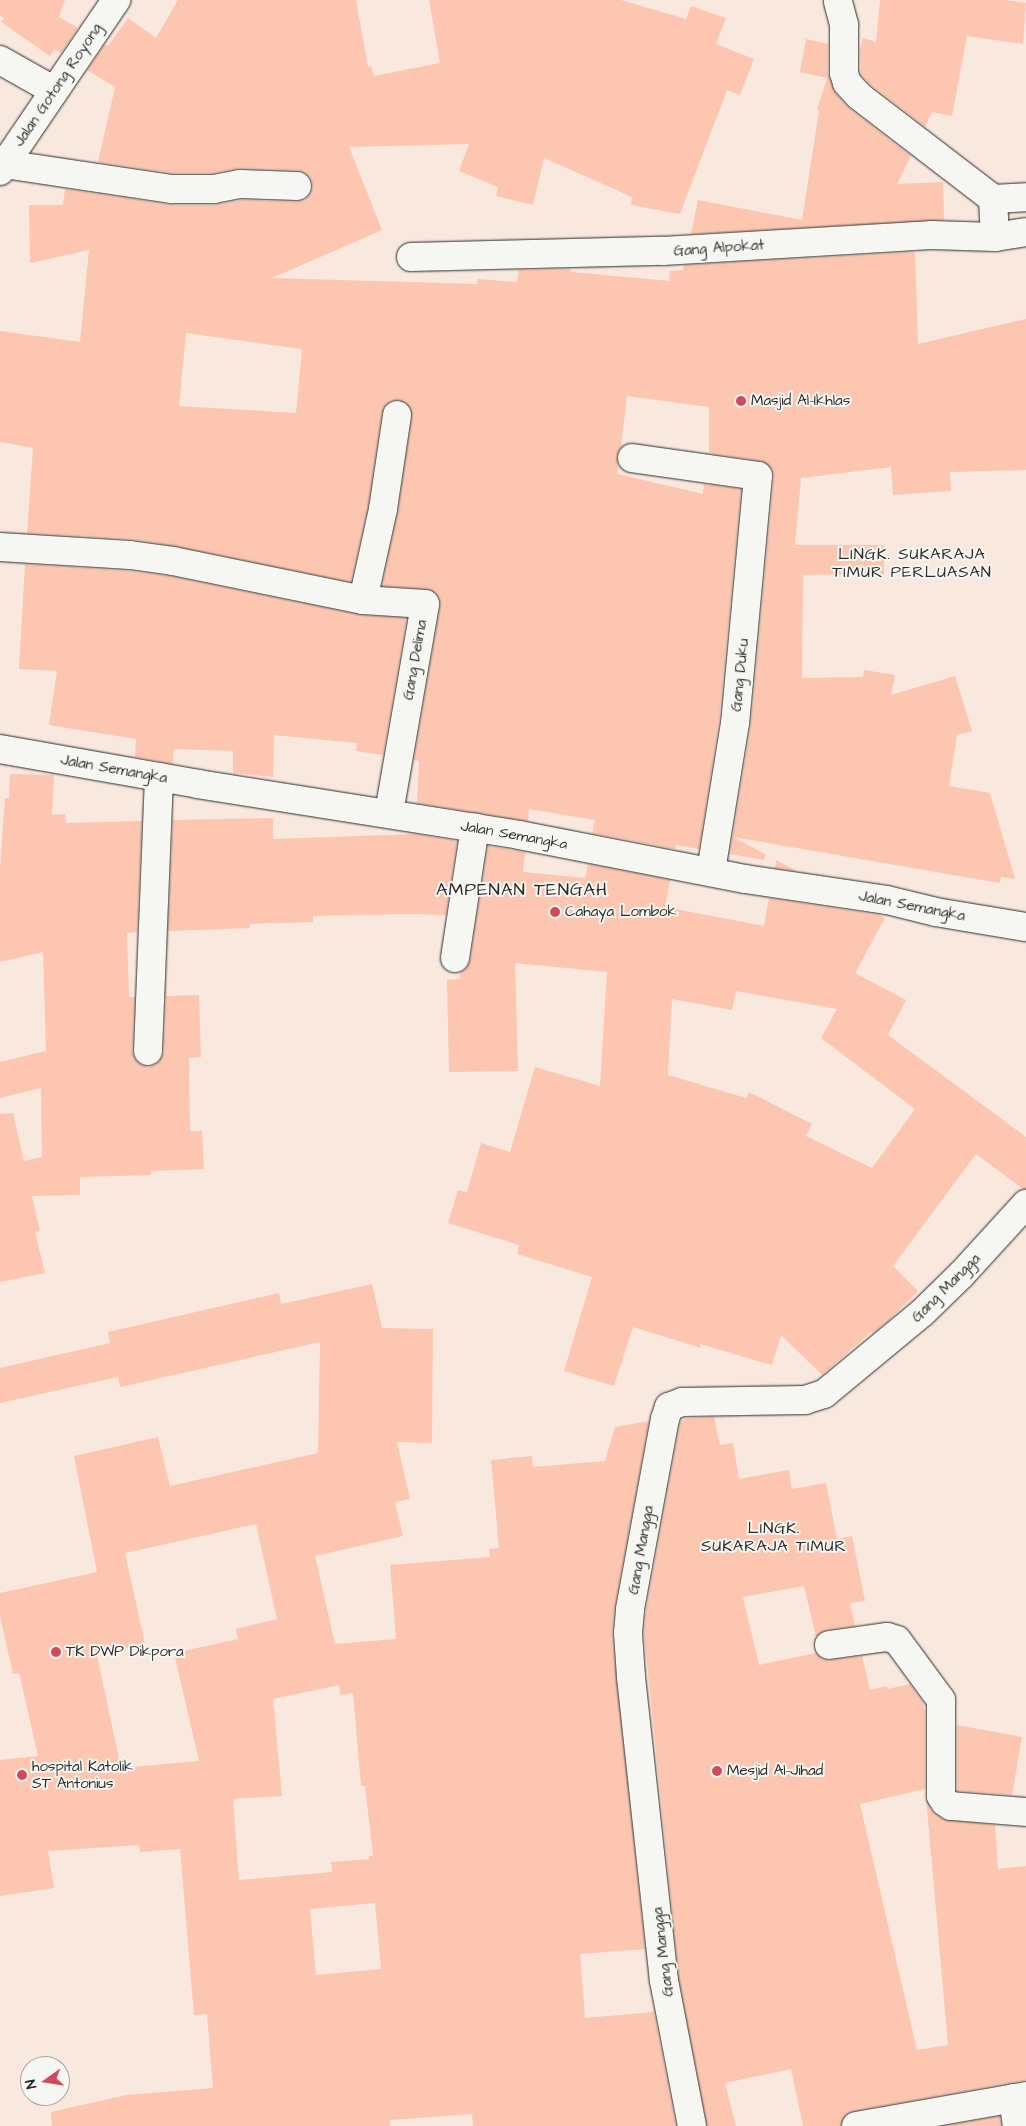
<!DOCTYPE html>
<html>
<head>
<meta charset="utf-8">
<style>
	body { margin:0 }
	#map { position:relative; width:1026px; height:2126px; overflow:hidden; background:#f8e8de; font-family:"Architects Daughter",sans-serif }
	div>[style] { position:absolute }
	[style*='--x'] { left:calc(var(--x)*1px); top:calc(var(--y)*1px); width:calc(var(--w)*1px); rotate:calc(var(--a)*1deg) }
	.building>* { inset:0; background:#fdc6b0 }
	.roads { filter:drop-shadow(0 0 1px #2b2b2b) drop-shadow(0 0 1px #2b2b2b) }
	.minor>* { height:28px; margin:-14px; padding:0 14px; transform-origin:14px; border-radius:14px; background:#f6f6f2 }
	.dots>* { width:14px; height:14px; translate:-50% -50%; box-sizing:border-box; border:2px solid #f6f6f2; border-radius:50% }
	span { translate:-50% -50%; white-space:nowrap; text-align:center; line-height:1.15; -webkit-text-stroke:4px #f6f6f2; paint-order:stroke }
	.street-label { font-size:15px; color:#2b2b2b }
	.poi-label { font-size:15px; color:#2b2b2b }
	.left { translate:0 -50%; text-align:left }
	.neighbourhood-label { font-size:16px; color:#2b2b2b; letter-spacing:1px }
	.quarter-label { font-size:18px; color:#2b2b2b; letter-spacing:1px }
	.north { position:absolute; left:20px; top:2056px; width:50px; height:50px; box-sizing:border-box; background:#f6f6f2; border:1px solid #a5a5a2; border-radius:50%; rotate:257deg; font-size:14px; font-weight:700; line-height:20px; text-align:center; color:#2b2b2b }
	.north::after { content:''; display:block; margin:auto; width:18px; height:22px; background:#d1495b; clip-path:polygon(50% 0,100% 100%,50% 72%,0 100%) }
</style>
</head>
<body>
<div id="map">
	<div class="building">
		<div style="clip-path:polygon(0 0,65px 0,59px 17px,78px 28px,61px 53px,54px 49px,50px 56px,1px 22px,4px 18px,0 16px)"></div>
		<div style="clip-path:polygon(evenodd,178px 0,356px 0,368px 67px,371px 66px,374px 76px,440px 63px,429px 0,621px 0,686px 19px,691px 6px,726px 18px,716px 44px,754px 59px,740px 95px,727px 90px,680px 214px,631px 205px,632px 197px,544px 158px,533px 205px,496px 196px,498px 187px,459px 171px,469px 144px,349px 147px,382px 230px,272px 278px,477px 284px,478px 279px,517px 282px,519px 270px,570px 269px,571px 272px,670px 281px,669px 271px,683px 270px,684px 265px,915px 252px,918px 344px,1026px 319px,1026px 470px,950px 472px,951px 491px,893px 495px,891px 467px,801px 478px,795px 545px,884px 545px,884px 574px,803px 575px,802px 678px,863px 677px,864px 670px,895px 675px,891px 695px,955px 676px,972px 731px,957px 735px,949px 786px,990px 793px,1015px 879px,1001px 877px,1000px 883px,733px 837px,765px 854px,764px 860px,730px 854px,751px 724px,774px 477px,772px 469px,761px 461px,709px 453px,709px 407px,627px 396px,621px 447px,617px 456px,618px 474px,703px 494px,704px 484px,741px 489px,719px 721px,699px 849px,676px 845px,675px 849px,592px 833px,595px 820px,529px 809px,528px 821px,417px 803px,419px 761px,414px 760px,440px 607px,440px 599px,434px 592px,427px 589px,382px 586px,398px 511px,412px 417px,411px 409px,406px 403px,399px 400px,391px 401px,385px 406px,382px 412px,368px 506px,351px 582px,175px 546px,131px 539px,27px 533px,33px 448px,0 442px,0 331px,80px 342px,89px 250px,30px 263px,29px 205px,63px 205px,65px 189px,172px 205px,214px 205px,241px 200px,296px 202px,305px 200px,310px 195px,313px 187px,311px 178px,305px 173px,298px 170px,240px 168px,213px 173px,173px 173px,98px 162px,115px 87px,87px 70px,105px 44px,108px 46px,128px 18px,156px 38px,178px 0,186px 333px,302px 349px,296px 413px,179px 406px,186px 333px)"></div>
		<div style="clip-path:polygon(880px 0,1007px 0,1026px 3px,1023px 44px,967px 36px,952px 116px,932px 112px,925px 127px,870px 84px,861px 75px,860px 50px,863px 38px,876px 42px)"></div>
		<div style="clip-path:polygon(806px 39px,828px 44px,828px 73px,836px 94px,849px 108px,911px 156px,897px 184px,943px 182px,944px 220px,691px 234px,698px 200px,802px 220px,819px 111px,817px 110px,827px 78px,800px 72px)"></div>
		<div style="clip-path:polygon(25px 564px,128px 571px,170px 576px,360px 615px,407px 618px,383px 755px,356px 751px,357px 743px,274px 735px,273px 777px,233px 773px,233px 751px,174px 749px,173px 764px,135px 757px,136px 739px,49px 725px,57px 671px,19px 669px)"></div>
		<div style="clip-path:polygon(10px 774px,54px 775px,52px 815px,65px 814px,66px 823px,142px 821px,137px 932px,127px 933px,129px 997px,135px 997px,132px 1051px,134px 1059px,140px 1064px,148px 1067px,156px 1065px,161px 1059px,164px 1052px,166px 996px,199px 995px,201px 1057px,189px 1058px,190px 1131px,202px 1131px,204px 1169px,151px 1171px,151px 1175px,80px 1177px,80px 1195px,32px 1196px,40px 1231px,35px 1232px,45px 1273px,0 1282px,0 1114px,13px 1113px,24px 1161px,42px 1157px,41px 1088px,0 1098px,0 1062px,46px 1051px,43px 952px,0 962px,0 868px,5px 798px,9px 798px)"></div>
		<div style="clip-path:polygon(273px 818px,273px 839px,415px 834px,457px 841px,446px 915px,407px 914px,313px 916px,313px 922px,250px 924px,250px 928px,168px 931px,173px 820px)"></div>
		<div style="clip-path:polygon(evenodd,488px 846px,525px 852px,523px 872px,585px 878px,588px 864px,670px 880px,665px 907px,764px 926px,769px 898px,879px 915px,885px 918px,855px 973px,906px 1000px,888px 1035px,1026px 1137px,1026px 1189px,1023px 1189px,976px 1154px,893px 1266px,918px 1291px,888px 1321px,873px 1333px,871px 1332px,822px 1375px,781px 1335px,772px 1365px,700px 1344px,701px 1348px,633px 1327px,614px 1386px,564px 1371px,592px 1277px,517px 1254px,519px 1245px,448px 1223px,458px 1190px,467px 1192px,481px 1143px,510px 1152px,535px 1067px,600px 1086px,607px 972px,515px 963px,518px 1071px,449px 1072px,447px 980px,460px 979px,460px 973px,467px 968px,470px 961px,488px 846px,736px 991px,837px 1009px,821px 1038px,915px 1109px,872px 1168px,806px 1136px,812px 1124px,749px 1092px,746px 1098px,668px 1075px,672px 999px,732px 1010px,736px 991px)"></div>
		<div style="clip-path:polygon(776px 860px,797px 871px,775px 868px)"></div>
		<div style="clip-path:polygon(evenodd,372px 1284px,382px 1328px,433px 1329px,432px 1443px,397px 1442px,410px 1499px,395px 1502px,403px 1536px,315px 1556px,335px 1644px,396px 1639px,390px 1565px,490px 1557px,489px 1549px,499px 1548px,491px 1460px,532px 1456px,533px 1467px,605px 1461px,615px 1427px,649px 1421px,615px 1606px,612px 1632px,645px 1949px,580px 1954px,585px 2018px,654px 2012px,676px 2126px,473px 2126px,472px 2114px,390px 2120px,390px 2126px,52px 2126px,51px 2112px,127px 2095px,213px 2088px,207px 2014px,194px 2015px,180px 1849px,140px 1852px,139px 1845px,48px 1851px,54px 1888px,0 1896px,0 1760px,38px 1756px,19px 1673px,13px 1674px,0 1616px,0 1593px,97px 1572px,74px 1456px,158px 1437px,170px 1486px,318px 1453px,320px 1342px,120px 1387px,118px 1377px,0 1403px,0 1368px,110px 1343px,108px 1332px,279px 1293px,281px 1304px,372px 1284px,256px 1524px,277px 1619px,236px 1629px,238px 1639px,174px 1653px,199px 1761px,121px 1768px,97px 1655px,145px 1644px,125px 1553px,256px 1524px,372px 1284px,339px 1685px,340px 1695px,353px 1693px,361px 1786px,365px 1786px,373px 1856px,369px 1856px,369px 1859px,331px 1862px,332px 1872px,239px 1880px,233px 1799px,282px 1796px,273px 1699px,339px 1685px,372px 1284px,375px 1903px,381px 1969px,316px 1975px,310px 1909px,375px 1903px)"></div>
		<div style="clip-path:polygon(714px 1417px,720px 1445px,733px 1443px,739px 1479px,789px 1470px,792px 1489px,826px 1483px,837px 1539px,852px 1536px,865px 1601px,850px 1603px,855px 1626px,826px 1630px,816px 1637px,804px 1586px,743px 1597px,759px 1665px,816px 1653px,823px 1659px,831px 1660px,862px 1656px,870px 1690px,887px 1686px,888px 1689px,910px 1684px,923px 1702px,925px 1712px,925px 1794px,925px 1789px,860px 1804px,917px 2050px,948px 2045px,926px 1797px,932px 1811px,943px 1819px,995px 1825px,998px 1869px,1026px 1866px,1026px 2080px,853px 2111px,846px 2114px,841px 2126px,803px 2126px,791px 2069px,725px 2083px,736px 2126px,707px 2126px,679px 1979px,644px 1633px,646px 1611px,680px 1423px,685px 1418px)"></div>
		<div style="clip-path:polygon(957px 1725px,1022px 1737px,1012px 1795px,957px 1791px)"></div>
		<div style="clip-path:polygon(1000px 2116px,1001px 2126px,946px 2126px)"></div>
	</div>
	<div class="roads">
		<div class="minor">
			<div style="--x:838;--y:2;--w:24;--a:75"></div>
			<div style="--x:844;--y:25;--w:48;--a:90"></div>
			<div style="--x:844;--y:73;--w:10;--a:73"></div>
			<div style="--x:847;--y:83;--w:18;--a:47"></div>
			<div style="--x:859;--y:96;--w:169;--a:37.5"></div>
			<div style="--x:993;--y:199;--w:38;--a:87"></div>
			<div style="--x:0;--y:60;--w:61;--a:29.5"></div>
			<div style="--x:4;--y:164;--w:170;--a:8.5"></div>
			<div style="--x:172;--y:189;--w:42;--a:0"></div>
			<div style="--x:214;--y:189;--w:26;--a:-11"></div>
			<div style="--x:240;--y:184;--w:57;--a:2"></div>
			<div style="--x:0;--y:171;--w:207;--a:-55.8"></div>
			<div style="--x:993;--y:199;--w:33;--a:-3"></div>
			<div style="--x:411;--y:257;--w:252;--a:-1.4"></div>
			<div style="--x:663;--y:251;--w:268;--a:-3.4"></div>
			<div style="--x:931;--y:235;--w:64;--a:1.8"></div>
			<div style="--x:995;--y:237;--w:31;--a:-9"></div>
			<div style="--x:632;--y:458;--w:127;--a:8.1"></div>
			<div style="--x:758;--y:476;--w:248;--a:95.3"></div>
			<div style="--x:735;--y:723;--w:151;--a:99.2"></div>
			<div style="--x:0;--y:547;--w:130;--a:3.5"></div>
			<div style="--x:130;--y:555;--w:43;--a:7.9"></div>
			<div style="--x:173;--y:561;--w:194;--a:11.6"></div>
			<div style="--x:0;--y:749;--w:201;--a:10"></div>
			<div style="--x:198;--y:784;--w:325;--a:9"></div>
			<div style="--x:519;--y:835;--w:230;--a:11"></div>
			<div style="--x:745;--y:879;--w:144;--a:8.4"></div>
			<div style="--x:887;--y:900;--w:50;--a:13.8"></div>
			<div style="--x:936;--y:912;--w:91;--a:9.5"></div>
			<div style="--x:389;--y:813;--w:212;--a:-80.2"></div>
			<div style="--x:425;--y:604;--w:62;--a:-176.3"></div>
			<div style="--x:363;--y:600;--w:93;--a:-77.6"></div>
			<div style="--x:383;--y:509;--w:95;--a:-81.5"></div>
			<div style="--x:455;--y:958;--w:132;--a:-81.3"></div>
			<div style="--x:148;--y:1051;--w:274;--a:-87.7"></div>
			<div style="--x:829;--y:1645;--w:59;--a:-7.9"></div>
			<div style="--x:887;--y:1637;--w:10;--a:17"></div>
			<div style="--x:897;--y:1640;--w:74;--a:53.7"></div>
			<div style="--x:941;--y:1700;--w:96;--a:90"></div>
			<div style="--x:941;--y:1796;--w:7;--a:56"></div>
			<div style="--x:945;--y:1802;--w:7;--a:34"></div>
			<div style="--x:951;--y:1806;--w:75;--a:4.6"></div>
			<div style="--x:1013;--y:2098;--w:28;--a:82"></div>
			<div style="--x:692;--y:2126;--w:148;--a:-100.9"></div>
			<div style="--x:664;--y:1981;--w:306;--a:-96.2"></div>
			<div style="--x:631;--y:1677;--w:44;--a:-93.9"></div>
			<div style="--x:628;--y:1633;--w:24;--a:-85"></div>
			<div style="--x:630;--y:1609;--w:193;--a:-79.6"></div>
			<div style="--x:665;--y:1419;--w:13;--a:-72"></div>
			<div style="--x:669;--y:1407;--w:14;--a:-21"></div>
			<div style="--x:682;--y:1402;--w:123;--a:-0.9"></div>
			<div style="--x:805;--y:1400;--w:20;--a:-18"></div>
			<div style="--x:824;--y:1394;--w:127;--a:-39.6"></div>
			<div style="--x:922;--y:1313;--w:56;--a:-44.3"></div>
			<div style="--x:962;--y:1274;--w:95;--a:-47.6"></div>
			<div style="--x:856;--y:2126;--w:173;--a:-10"></div>
		</div>
	</div>
	<div class="dots">
		<div style="left:741px;top:401px;background:#d1495b"></div>
		<div style="left:555px;top:912px;background:#d1495b"></div>
		<div style="left:56px;top:1652px;background:#d1495b"></div>
		<div style="left:717px;top:1771px;background:#d1495b"></div>
		<div style="left:22px;top:1775px;background:#d1495b"></div>
	</div>
	<div class="street-label">
		<span style="left:58px;top:85px;rotate:-56deg">Jalan Gotong Royong</span>
		<span style="left:719px;top:248px;rotate:-4deg">Gang Alpokat</span>
		<span style="left:415px;top:660px;rotate:-80deg">Gang Delima</span>
		<span style="left:740px;top:675px;rotate:-84deg">Gang Duku</span>
		<span style="left:114px;top:769px;rotate:10deg">Jalan Semangka</span>
		<span style="left:514px;top:835px;rotate:10deg">Jalan Semangka</span>
		<span style="left:912px;top:906px;rotate:11deg">Jalan Semangka</span>
		<span style="left:946px;top:1288px;rotate:-45deg">Gang Mangga</span>
		<span style="left:641px;top:1550px;rotate:-80deg">Gang Mangga</span>
		<span style="left:663px;top:1952px;rotate:-97deg">Gang Mangga</span>
	</div>
	<div class="poi-label">
		<span class="left" style="left:751px;top:401px">Masjid Al-Ikhlas</span>
		<span class="left" style="left:565px;top:912px">Cahaya Lombok</span>
		<span class="left" style="left:66px;top:1652px">TK DWP Dikpora</span>
		<span class="left" style="left:32px;top:1775px">hospital Katolik<br>ST Antonius</span>
		<span class="left" style="left:727px;top:1771px">Mesjid Al-Jihad</span>
	</div>
	<div class="neighbourhood-label">
		<span style="left:912px;top:563px">LINGK. SUKARAJA<br>TIMUR PERLUASAN</span>
		<span style="left:774px;top:1537px">LINGK.<br>SUKARAJA TIMUR</span>
	</div>
	<div class="quarter-label">
		<span style="left:522px;top:890px">AMPENAN TENGAH</span>
	</div>
	<div class="north">N</div>
</div>
</body>
</html>
